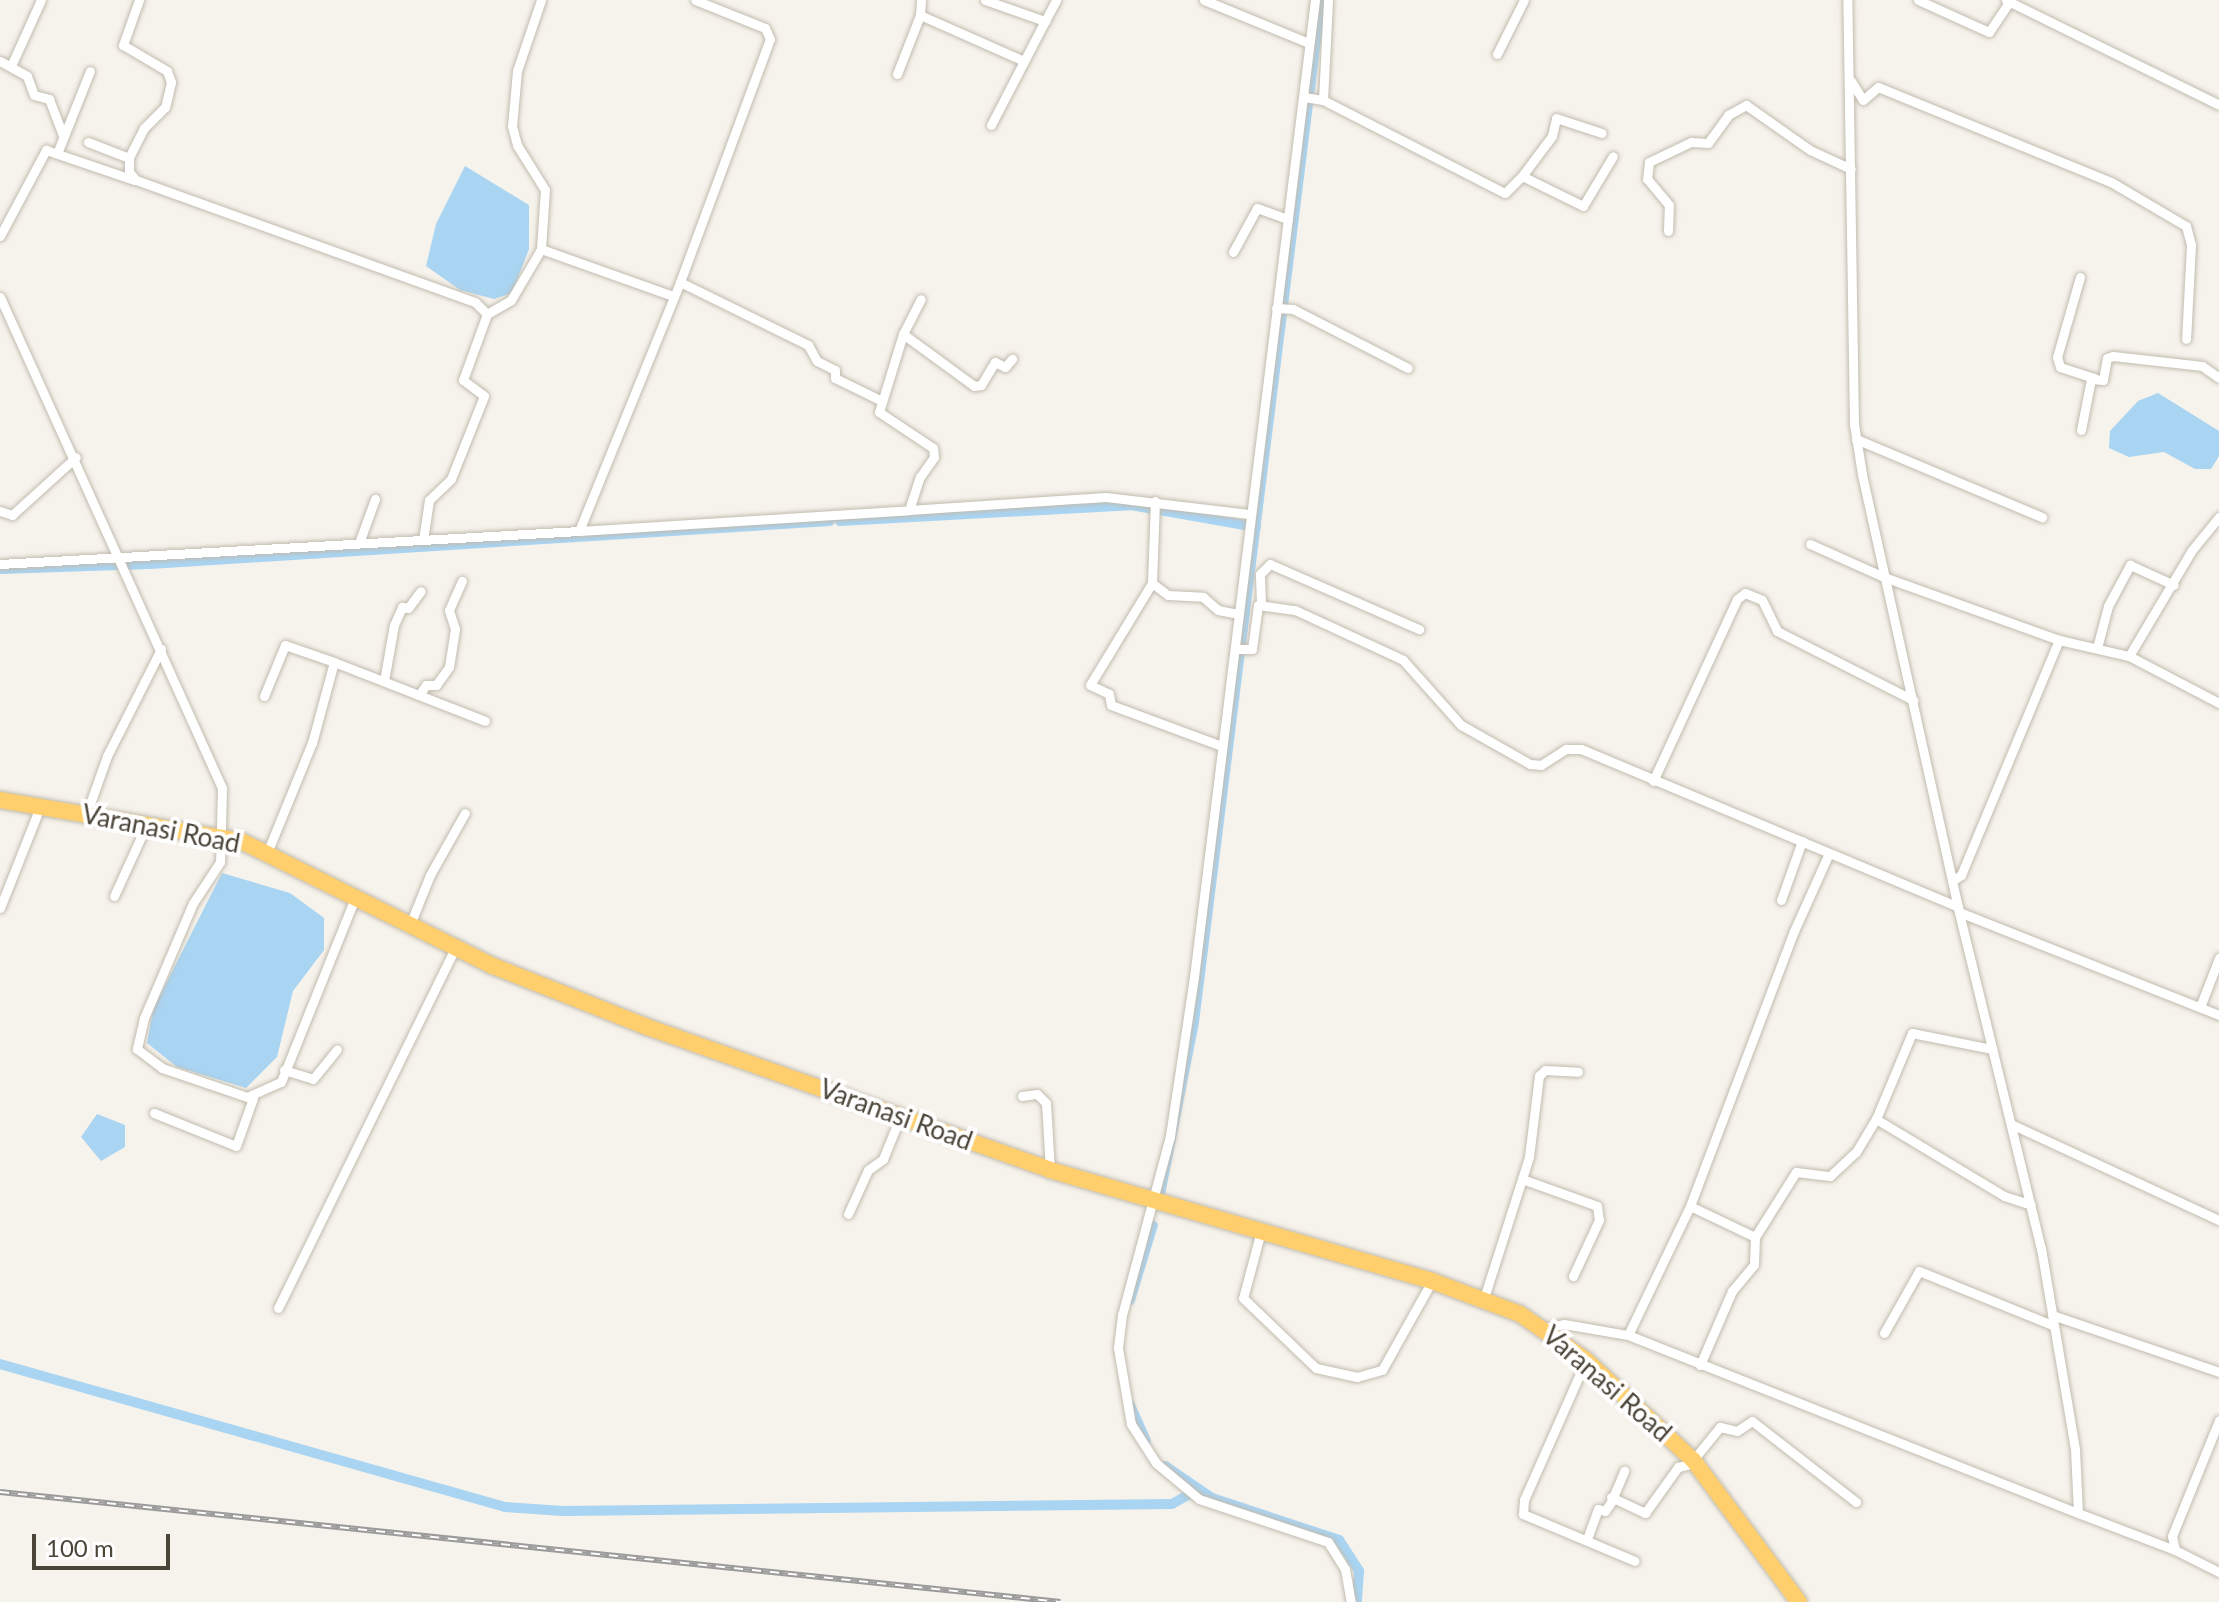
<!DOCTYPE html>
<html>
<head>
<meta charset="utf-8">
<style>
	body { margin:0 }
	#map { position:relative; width:2219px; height:1602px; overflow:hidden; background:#f6f3ec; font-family:Lato,sans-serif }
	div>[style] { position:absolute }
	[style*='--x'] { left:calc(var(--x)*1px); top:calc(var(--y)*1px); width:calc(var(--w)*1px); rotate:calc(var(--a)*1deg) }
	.water>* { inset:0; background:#a9d4f2 }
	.canal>* { height:10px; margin:-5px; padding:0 5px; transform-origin:5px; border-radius:5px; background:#a9d4f2 }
	.roads { filter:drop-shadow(0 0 2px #c2bbae) drop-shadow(0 0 2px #c2bbae) }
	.street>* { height:9px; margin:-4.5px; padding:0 4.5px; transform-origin:4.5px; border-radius:4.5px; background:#fff }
	.highway>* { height:16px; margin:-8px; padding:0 8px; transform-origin:8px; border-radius:8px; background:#ffcf6e }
	.rail>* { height:6px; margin-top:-3px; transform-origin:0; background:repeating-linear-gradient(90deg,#fff 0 9px,#9a9a9a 0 18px); box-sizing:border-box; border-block:2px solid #9a9a9a }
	span { translate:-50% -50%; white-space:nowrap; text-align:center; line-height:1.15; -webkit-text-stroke:8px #fff; paint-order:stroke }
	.street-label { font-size:26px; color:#4b4439 }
	.scale { position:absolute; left:32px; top:1534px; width:138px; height:36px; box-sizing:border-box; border:4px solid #4b4439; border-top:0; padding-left:10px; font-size:24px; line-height:28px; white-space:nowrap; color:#4b4439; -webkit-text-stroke:6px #fff; paint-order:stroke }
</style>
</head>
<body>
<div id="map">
	<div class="water">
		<div style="clip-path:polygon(465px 166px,529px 205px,529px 249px,512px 293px,494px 299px,460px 290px,426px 266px,436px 224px)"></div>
		<div style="clip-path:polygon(2158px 393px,2219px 431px,2219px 456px,2211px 469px,2195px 469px,2164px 452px,2129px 457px,2109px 448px,2110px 431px,2138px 401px)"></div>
		<div style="clip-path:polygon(222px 873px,290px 893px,324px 918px,324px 950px,293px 991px,277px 1057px,246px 1088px,177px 1067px,147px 1043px,153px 1009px)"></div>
		<div style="clip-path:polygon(97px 1114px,125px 1125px,125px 1147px,101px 1161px,81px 1137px)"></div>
	</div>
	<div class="canal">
		<div style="--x:840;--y:521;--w:291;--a:-3.1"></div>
		<div style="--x:1131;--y:505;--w:127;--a:10"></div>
		<div style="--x:0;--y:569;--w:150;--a:-1.9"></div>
		<div style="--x:150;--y:564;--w:681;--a:-3.62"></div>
		<div style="--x:1160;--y:1194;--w:175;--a:-78.8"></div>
		<div style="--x:1194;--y:1022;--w:1030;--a:-82.92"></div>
		<div style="--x:1130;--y:1300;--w:78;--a:-73"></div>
		<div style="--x:0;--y:1364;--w:525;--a:15.81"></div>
		<div style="--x:505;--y:1507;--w:58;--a:3.9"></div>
		<div style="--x:563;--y:1511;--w:609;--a:-0.66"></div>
		<div style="--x:1172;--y:1504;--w:31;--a:-29"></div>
		<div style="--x:1130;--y:1405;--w:39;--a:66"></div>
		<div style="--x:1165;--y:1466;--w:57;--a:34.2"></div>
		<div style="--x:1212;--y:1498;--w:134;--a:18.3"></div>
		<div style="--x:1339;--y:1540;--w:37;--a:57"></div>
		<div style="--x:1359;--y:1571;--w:31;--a:94"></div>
	</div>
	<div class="roads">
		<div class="street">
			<div style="--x:139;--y:0;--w:48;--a:109.6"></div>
			<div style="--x:123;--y:45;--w:51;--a:30.6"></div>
			<div style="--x:167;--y:71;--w:12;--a:70"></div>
			<div style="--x:171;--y:82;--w:26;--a:103"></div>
			<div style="--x:165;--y:107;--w:30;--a:135"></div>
			<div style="--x:144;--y:128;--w:34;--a:117"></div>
			<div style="--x:129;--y:158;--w:14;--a:90"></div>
			<div style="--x:129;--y:172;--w:11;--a:49"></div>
			<div style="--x:136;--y:180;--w:360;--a:19.8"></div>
			<div style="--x:475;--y:302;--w:17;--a:45"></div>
			<div style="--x:487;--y:314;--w:70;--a:110"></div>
			<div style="--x:463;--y:380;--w:26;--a:37"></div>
			<div style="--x:484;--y:396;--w:89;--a:111.7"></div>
			<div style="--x:451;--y:479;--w:30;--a:136"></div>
			<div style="--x:429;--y:500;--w:40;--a:98.5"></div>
			<div style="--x:541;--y:0;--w:75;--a:108.7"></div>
			<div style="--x:517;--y:71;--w:55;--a:95.2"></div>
			<div style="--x:512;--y:126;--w:20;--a:75"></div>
			<div style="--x:517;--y:145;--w:53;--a:58.1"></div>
			<div style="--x:545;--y:190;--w:59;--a:93.9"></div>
			<div style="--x:985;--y:0;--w:64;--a:19.3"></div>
			<div style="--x:1045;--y:21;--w:24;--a:-62"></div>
			<div style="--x:1204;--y:0;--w:113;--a:22.3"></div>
			<div style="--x:1315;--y:0;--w:984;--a:97.06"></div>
			<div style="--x:1194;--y:977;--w:161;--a:98.6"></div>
			<div style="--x:1170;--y:1136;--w:185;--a:105"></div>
			<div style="--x:1122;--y:1315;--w:33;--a:97"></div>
			<div style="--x:1118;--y:1348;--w:77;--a:80.3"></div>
			<div style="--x:1131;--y:1424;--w:46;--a:57.3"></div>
			<div style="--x:1156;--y:1463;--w:56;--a:39.9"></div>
			<div style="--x:1199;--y:1499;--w:136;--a:18.4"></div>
			<div style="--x:1328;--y:1542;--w:32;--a:58"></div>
			<div style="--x:1345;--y:1569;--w:34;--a:80"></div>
			<div style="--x:1918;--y:0;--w:78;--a:24.3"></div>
			<div style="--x:1989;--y:32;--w:34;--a:-56"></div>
			<div style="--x:2006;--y:0;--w:237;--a:26.2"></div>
			<div style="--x:920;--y:15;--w:114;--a:23.9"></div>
			<div style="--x:1497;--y:54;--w:60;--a:-63.4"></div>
			<div style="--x:0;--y:61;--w:31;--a:29"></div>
			<div style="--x:27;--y:76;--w:20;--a:70"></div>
			<div style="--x:34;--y:95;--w:16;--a:15"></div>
			<div style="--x:49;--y:99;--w:39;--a:69"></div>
			<div style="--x:11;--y:66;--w:72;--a:-65.6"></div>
			<div style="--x:897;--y:74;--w:63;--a:-68.7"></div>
			<div style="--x:920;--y:15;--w:15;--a:-86"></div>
			<div style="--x:1851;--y:81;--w:22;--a:58"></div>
			<div style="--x:1863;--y:100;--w:20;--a:-41"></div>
			<div style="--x:1878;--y:87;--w:252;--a:22.2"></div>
			<div style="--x:2111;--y:182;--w:87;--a:30.4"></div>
			<div style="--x:2186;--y:226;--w:20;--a:75"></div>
			<div style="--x:2191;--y:245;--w:94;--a:93"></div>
			<div style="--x:1304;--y:97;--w:19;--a:9"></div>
			<div style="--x:1323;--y:100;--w:204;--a:27.1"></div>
			<div style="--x:1505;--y:193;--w:24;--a:-45"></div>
			<div style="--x:1522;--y:176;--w:68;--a:26.2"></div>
			<div style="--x:1583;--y:206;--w:58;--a:-59"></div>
			<div style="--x:1323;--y:100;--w:100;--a:-87.1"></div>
			<div style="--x:991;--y:125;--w:117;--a:-62.6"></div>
			<div style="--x:88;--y:142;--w:44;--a:21.3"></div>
			<div style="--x:58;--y:151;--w:86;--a:-68.2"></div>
			<div style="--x:1522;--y:176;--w:50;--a:-53.1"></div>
			<div style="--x:1552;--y:136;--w:18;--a:-77"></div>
			<div style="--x:1556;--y:118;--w:48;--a:18.1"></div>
			<div style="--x:1668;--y:231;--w:26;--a:-88"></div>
			<div style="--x:1669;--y:205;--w:34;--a:-130"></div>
			<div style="--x:1647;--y:179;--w:17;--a:-83"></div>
			<div style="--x:1649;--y:162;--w:47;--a:-25.5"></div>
			<div style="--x:1691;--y:142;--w:17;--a:3"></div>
			<div style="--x:1708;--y:143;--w:34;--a:-54"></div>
			<div style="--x:1728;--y:115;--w:21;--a:-29"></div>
			<div style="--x:1746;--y:105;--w:78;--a:35.1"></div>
			<div style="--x:1810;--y:150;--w:45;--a:24.9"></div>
			<div style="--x:0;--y:236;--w:98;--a:-61.9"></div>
			<div style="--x:46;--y:150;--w:93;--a:18.8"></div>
			<div style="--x:1233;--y:252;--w:50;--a:-61.4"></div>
			<div style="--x:1257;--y:208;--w:33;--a:20"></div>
			<div style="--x:2080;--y:277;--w:83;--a:106"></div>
			<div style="--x:2057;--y:357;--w:10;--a:73"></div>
			<div style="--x:2060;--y:367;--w:36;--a:18"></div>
			<div style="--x:680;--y:282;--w:143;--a:26.2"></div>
			<div style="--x:808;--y:345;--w:18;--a:61"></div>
			<div style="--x:817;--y:361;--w:20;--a:27"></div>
			<div style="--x:835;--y:370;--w:8;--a:90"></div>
			<div style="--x:835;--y:378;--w:50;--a:26.1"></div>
			<div style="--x:0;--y:297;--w:539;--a:65.67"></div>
			<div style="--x:222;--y:788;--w:74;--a:91.5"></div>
			<div style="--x:220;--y:862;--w:49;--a:123.4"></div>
			<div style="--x:193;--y:903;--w:125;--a:113.1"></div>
			<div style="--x:144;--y:1018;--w:32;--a:103"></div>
			<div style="--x:137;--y:1049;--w:31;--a:37"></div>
			<div style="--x:162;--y:1068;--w:90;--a:18.8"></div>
			<div style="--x:247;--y:1097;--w:37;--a:-24"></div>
			<div style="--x:281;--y:1082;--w:196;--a:-68.1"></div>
			<div style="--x:1276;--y:308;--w:17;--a:3"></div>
			<div style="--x:1293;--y:309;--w:129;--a:27.2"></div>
			<div style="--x:487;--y:314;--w:28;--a:-30"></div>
			<div style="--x:511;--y:300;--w:59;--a:-59.5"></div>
			<div style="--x:541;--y:249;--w:140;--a:19.6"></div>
			<div style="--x:903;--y:334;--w:88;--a:36.2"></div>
			<div style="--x:974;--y:386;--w:7;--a:-8"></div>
			<div style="--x:981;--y:385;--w:27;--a:-59"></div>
			<div style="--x:995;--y:362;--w:11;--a:27"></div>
			<div style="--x:1005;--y:367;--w:11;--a:-49"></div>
			<div style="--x:2081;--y:430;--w:52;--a:-78.9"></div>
			<div style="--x:2091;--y:379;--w:12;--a:5"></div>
			<div style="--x:2103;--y:380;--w:22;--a:-80"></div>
			<div style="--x:2107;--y:358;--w:6;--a:-18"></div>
			<div style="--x:2113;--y:356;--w:90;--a:6.4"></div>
			<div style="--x:2202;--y:366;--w:21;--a:35"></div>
			<div style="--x:1856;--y:439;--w:202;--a:22.8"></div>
			<div style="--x:1155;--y:501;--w:82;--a:92.1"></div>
			<div style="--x:1152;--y:583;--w:20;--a:37"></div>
			<div style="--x:1168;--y:595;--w:35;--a:3"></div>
			<div style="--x:1203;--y:597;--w:20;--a:41"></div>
			<div style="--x:1218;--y:610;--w:20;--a:11"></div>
			<div style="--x:909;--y:510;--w:197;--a:-3.8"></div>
			<div style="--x:1106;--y:497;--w:144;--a:6.8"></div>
			<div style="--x:0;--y:511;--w:13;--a:18"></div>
			<div style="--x:12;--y:515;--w:86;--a:-42.2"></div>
			<div style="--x:579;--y:531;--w:331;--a:-3.6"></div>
			<div style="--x:909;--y:510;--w:35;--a:-72"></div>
			<div style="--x:920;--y:477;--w:24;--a:-55"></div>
			<div style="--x:934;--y:457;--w:9;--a:-96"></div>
			<div style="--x:933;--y:448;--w:65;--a:-146.3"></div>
			<div style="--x:879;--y:412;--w:82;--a:-72.9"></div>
			<div style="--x:903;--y:334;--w:39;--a:-63"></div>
			<div style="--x:359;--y:543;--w:47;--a:-70"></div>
			<div style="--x:1810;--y:544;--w:81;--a:24"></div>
			<div style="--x:1884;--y:577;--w:186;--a:19.8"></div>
			<div style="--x:2059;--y:640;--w:72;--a:12.9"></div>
			<div style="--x:2129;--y:656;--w:102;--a:27.6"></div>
			<div style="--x:0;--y:564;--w:580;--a:-3.26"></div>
			<div style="--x:579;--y:531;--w:269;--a:-67.9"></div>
			<div style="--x:680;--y:282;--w:259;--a:-69.7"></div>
			<div style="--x:770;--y:39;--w:12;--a:-114"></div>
			<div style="--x:765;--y:28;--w:75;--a:-158.2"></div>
			<div style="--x:1152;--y:583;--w:119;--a:121.3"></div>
			<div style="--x:1090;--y:685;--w:21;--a:25"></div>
			<div style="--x:1109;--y:694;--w:11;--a:80"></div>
			<div style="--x:1111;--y:705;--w:118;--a:20.3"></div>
			<div style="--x:1261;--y:604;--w:30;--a:-92"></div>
			<div style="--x:1260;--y:574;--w:14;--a:-45"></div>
			<div style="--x:1270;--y:564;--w:163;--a:23.6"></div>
			<div style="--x:2097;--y:648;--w:43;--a:-75.3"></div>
			<div style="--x:2108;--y:606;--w:47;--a:-61.8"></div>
			<div style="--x:2130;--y:565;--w:48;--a:24.4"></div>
			<div style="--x:1235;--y:649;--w:17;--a:0"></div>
			<div style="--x:1252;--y:649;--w:44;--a:-82.2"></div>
			<div style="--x:1258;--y:605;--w:37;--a:8"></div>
			<div style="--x:1295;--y:610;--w:119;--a:24.8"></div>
			<div style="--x:1403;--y:660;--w:87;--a:48.3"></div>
			<div style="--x:1461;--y:725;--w:79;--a:29.5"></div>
			<div style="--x:1530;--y:764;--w:11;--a:5"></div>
			<div style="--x:1541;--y:765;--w:30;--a:-33"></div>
			<div style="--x:1566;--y:749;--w:15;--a:0"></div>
			<div style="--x:1581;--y:749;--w:409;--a:22.7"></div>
			<div style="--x:2129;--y:656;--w:123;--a:-59.3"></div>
			<div style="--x:2192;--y:550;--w:43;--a:-50.7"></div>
			<div style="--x:384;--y:681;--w:57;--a:-79.9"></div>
			<div style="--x:394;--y:625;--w:20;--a:-66"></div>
			<div style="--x:402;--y:607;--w:6;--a:9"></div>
			<div style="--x:408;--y:608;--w:21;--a:-53"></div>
			<div style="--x:419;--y:695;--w:12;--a:-55"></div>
			<div style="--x:426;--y:685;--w:10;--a:0"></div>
			<div style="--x:436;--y:685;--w:22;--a:-54"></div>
			<div style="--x:449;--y:667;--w:38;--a:-81"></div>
			<div style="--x:455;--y:629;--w:20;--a:-108"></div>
			<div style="--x:449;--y:610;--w:32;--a:-66"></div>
			<div style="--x:264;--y:696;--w:55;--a:-67.6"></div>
			<div style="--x:285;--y:645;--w:52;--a:19.1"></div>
			<div style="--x:1653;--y:781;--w:200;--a:-65.2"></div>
			<div style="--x:1737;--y:599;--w:10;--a:-37"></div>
			<div style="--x:1745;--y:593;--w:18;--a:22"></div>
			<div style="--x:1762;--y:600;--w:34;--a:64"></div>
			<div style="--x:1777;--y:631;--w:153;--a:26.9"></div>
			<div style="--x:86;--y:815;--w:63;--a:-70.4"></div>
			<div style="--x:107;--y:756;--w:120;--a:-63.2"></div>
			<div style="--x:267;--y:853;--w:119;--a:-67.8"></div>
			<div style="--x:312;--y:743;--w:84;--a:-74.8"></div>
			<div style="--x:334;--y:662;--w:162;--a:21.3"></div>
			<div style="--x:1952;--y:881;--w:11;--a:-34"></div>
			<div style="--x:1961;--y:875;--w:255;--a:-67.4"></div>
			<div style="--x:114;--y:896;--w:79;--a:-65.4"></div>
			<div style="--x:1781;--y:900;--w:63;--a:-70.4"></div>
			<div style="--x:0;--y:908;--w:109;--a:-68.4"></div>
			<div style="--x:1959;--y:912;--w:280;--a:21.6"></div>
			<div style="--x:409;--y:927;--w:56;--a:-68"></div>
			<div style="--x:430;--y:875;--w:71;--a:-60.6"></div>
			<div style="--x:2200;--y:1007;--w:53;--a:-68.8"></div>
			<div style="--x:284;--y:1070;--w:30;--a:17"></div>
			<div style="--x:313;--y:1079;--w:38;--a:-51"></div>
			<div style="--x:1022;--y:1096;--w:15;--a:-8"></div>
			<div style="--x:1037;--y:1094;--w:13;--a:45"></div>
			<div style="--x:1046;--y:1103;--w:67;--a:86.6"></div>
			<div style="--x:154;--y:1113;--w:88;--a:21.9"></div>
			<div style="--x:236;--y:1146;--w:51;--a:-70.5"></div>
			<div style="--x:1876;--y:1119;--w:149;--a:31"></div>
			<div style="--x:2004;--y:1196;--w:28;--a:18"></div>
			<div style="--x:2011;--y:1124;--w:229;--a:24.8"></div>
			<div style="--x:1522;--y:1179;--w:80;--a:19.8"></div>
			<div style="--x:1597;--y:1206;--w:14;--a:82"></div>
			<div style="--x:1599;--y:1220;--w:62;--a:114.9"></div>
			<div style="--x:1690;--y:1206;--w:72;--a:25.5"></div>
			<div style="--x:1755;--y:1237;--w:77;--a:-57.8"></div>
			<div style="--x:1796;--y:1172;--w:34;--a:7"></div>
			<div style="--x:1830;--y:1176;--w:35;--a:-43"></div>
			<div style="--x:1856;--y:1152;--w:39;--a:-59"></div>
			<div style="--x:1876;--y:1119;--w:93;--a:-67.3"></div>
			<div style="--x:1912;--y:1033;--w:82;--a:11.3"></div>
			<div style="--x:848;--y:1214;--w:48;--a:-65.6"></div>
			<div style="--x:868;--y:1170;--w:19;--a:-36"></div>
			<div style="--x:883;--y:1159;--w:48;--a:-67.8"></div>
			<div style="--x:1261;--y:1231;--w:69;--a:105"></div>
			<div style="--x:1243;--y:1298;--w:101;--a:43.8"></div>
			<div style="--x:1316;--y:1368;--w:42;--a:12.4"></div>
			<div style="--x:1357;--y:1377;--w:26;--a:-16"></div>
			<div style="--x:1382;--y:1370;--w:102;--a:-60.7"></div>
			<div style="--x:1484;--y:1298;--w:148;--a:-72.3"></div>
			<div style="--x:1529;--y:1157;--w:82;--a:-83"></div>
			<div style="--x:1539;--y:1076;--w:8;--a:-45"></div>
			<div style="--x:1545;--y:1070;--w:33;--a:3"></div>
			<div style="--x:278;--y:1308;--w:400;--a:-63.8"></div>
			<div style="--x:2052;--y:1315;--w:176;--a:18.8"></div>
			<div style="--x:1544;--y:1328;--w:20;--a:-11"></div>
			<div style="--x:1564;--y:1324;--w:65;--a:9.8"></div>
			<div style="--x:1628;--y:1335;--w:484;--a:21.6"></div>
			<div style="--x:2078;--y:1513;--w:64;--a:-92.7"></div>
			<div style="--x:2075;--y:1449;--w:203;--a:-99.6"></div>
			<div style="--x:2041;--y:1249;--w:347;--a:-103.7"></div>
			<div style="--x:1959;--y:912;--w:449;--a:-102.5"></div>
			<div style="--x:1862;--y:474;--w:51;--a:-99.1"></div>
			<div style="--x:1854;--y:424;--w:424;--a:-90.9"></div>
			<div style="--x:1884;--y:1333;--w:71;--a:-60.6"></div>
			<div style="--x:1919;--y:1271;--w:144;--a:22.1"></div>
			<div style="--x:1628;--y:1335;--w:143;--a:-64.3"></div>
			<div style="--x:1690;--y:1206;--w:294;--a:-69.3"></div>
			<div style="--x:1794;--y:931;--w:85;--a:-65.8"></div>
			<div style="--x:1586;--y:1360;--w:153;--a:113.9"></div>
			<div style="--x:1524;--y:1500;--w:14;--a:94"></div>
			<div style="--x:1523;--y:1514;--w:121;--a:22.8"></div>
			<div style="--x:1700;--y:1365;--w:81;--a:-66.6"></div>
			<div style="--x:1732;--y:1291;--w:34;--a:-50"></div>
			<div style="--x:1754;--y:1265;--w:28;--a:-88"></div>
			<div style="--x:1693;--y:1460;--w:43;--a:-50.7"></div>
			<div style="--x:1720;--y:1427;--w:17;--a:13"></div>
			<div style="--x:1737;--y:1431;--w:18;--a:-34"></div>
			<div style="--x:1752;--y:1421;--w:132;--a:37.9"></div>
			<div style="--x:1611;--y:1497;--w:38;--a:25"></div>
			<div style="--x:1645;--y:1513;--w:57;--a:-54.3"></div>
			<div style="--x:1678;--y:1467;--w:17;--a:-13"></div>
			<div style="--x:2078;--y:1513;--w:104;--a:20.9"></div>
			<div style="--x:2175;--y:1550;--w:14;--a:-102"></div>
			<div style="--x:2172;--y:1536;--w:125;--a:-67.9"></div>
			<div style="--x:1587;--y:1539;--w:32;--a:-70"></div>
			<div style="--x:1598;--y:1509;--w:7;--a:16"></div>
			<div style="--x:1605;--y:1511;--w:11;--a:-56"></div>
			<div style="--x:1611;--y:1502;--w:34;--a:-67"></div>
			<div style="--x:2175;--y:1550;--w:49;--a:26.6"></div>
		</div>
		<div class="highway">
			<div style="--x:0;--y:800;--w:244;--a:9.7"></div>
			<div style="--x:241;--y:841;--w:281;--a:26.4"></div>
			<div style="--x:493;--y:966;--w:166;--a:21.6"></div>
			<div style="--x:647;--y:1027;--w:428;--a:19.5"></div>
			<div style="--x:1050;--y:1170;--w:398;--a:16.2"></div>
			<div style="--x:1432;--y:1281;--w:94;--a:20.6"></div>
			<div style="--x:1520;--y:1314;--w:80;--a:34.9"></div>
			<div style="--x:1586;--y:1360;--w:146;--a:43.1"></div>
			<div style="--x:1693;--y:1460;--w:177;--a:53.3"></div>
		</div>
	</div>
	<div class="rail">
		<div style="--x:0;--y:1492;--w:1066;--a:5.92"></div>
	</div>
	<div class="street-label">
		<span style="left:161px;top:829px;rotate:11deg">Varanasi Road</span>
		<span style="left:896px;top:1115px;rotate:20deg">Varanasi Road</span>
		<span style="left:1607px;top:1384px;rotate:41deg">Varanasi Road</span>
	</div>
	<div class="scale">100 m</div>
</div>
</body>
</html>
